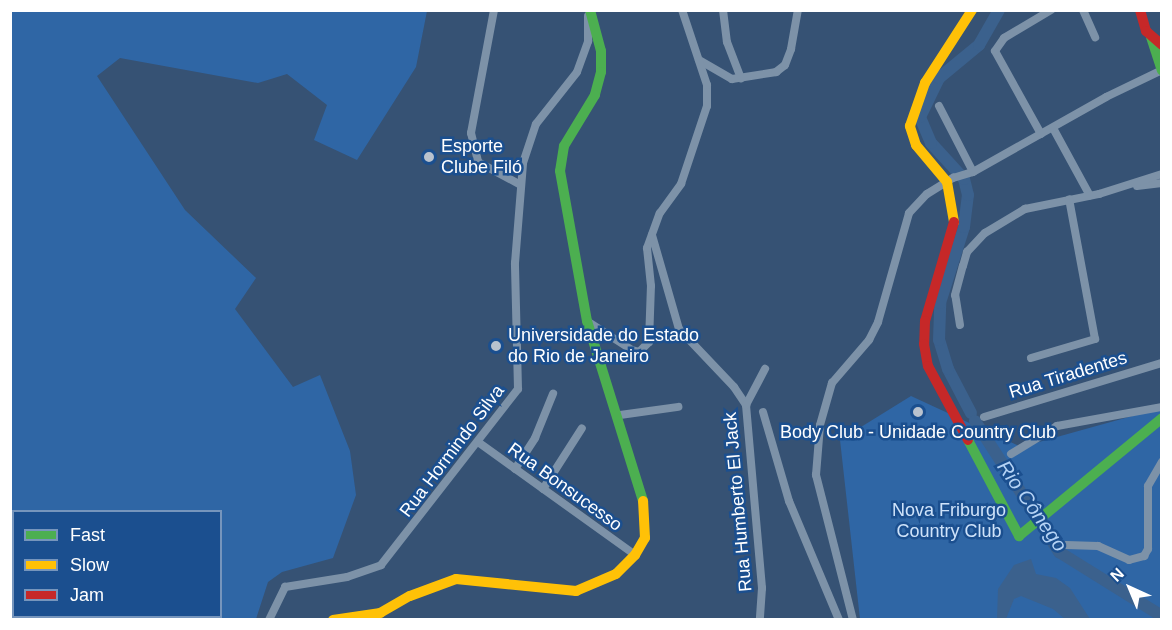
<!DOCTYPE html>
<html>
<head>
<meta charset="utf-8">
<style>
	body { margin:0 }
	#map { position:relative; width:1172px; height:630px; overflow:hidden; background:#365274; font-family:Arial,sans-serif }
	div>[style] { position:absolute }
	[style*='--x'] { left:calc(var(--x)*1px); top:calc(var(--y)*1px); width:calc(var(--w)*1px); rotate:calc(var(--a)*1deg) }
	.green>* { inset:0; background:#2f66a5 }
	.water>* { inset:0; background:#3b618d }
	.river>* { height:12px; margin:-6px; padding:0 6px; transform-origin:6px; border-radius:6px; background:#3b618d }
	.street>* { height:8px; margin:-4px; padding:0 4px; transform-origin:4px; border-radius:4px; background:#7d92a8 }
	.fast>* { height:10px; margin:-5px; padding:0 5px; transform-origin:5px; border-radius:5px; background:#4caf50 }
	.slow>* { height:10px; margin:-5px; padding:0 5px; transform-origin:5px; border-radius:5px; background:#ffc107 }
	.jam>* { height:10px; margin:-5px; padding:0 5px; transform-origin:5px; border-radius:5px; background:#c62828 }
	.dots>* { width:16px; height:16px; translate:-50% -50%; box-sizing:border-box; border:3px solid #1b4f8f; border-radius:50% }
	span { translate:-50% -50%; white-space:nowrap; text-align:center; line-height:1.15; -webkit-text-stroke:5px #1b4f8f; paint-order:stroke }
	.poi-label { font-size:18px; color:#fff }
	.left { translate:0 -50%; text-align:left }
	.street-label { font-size:18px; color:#fff }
	.park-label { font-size:18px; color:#cfe3fa }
	.water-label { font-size:20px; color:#b5d3f5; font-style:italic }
	.frame { position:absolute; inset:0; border:12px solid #fff; pointer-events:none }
	.legend { position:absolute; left:12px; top:510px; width:210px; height:108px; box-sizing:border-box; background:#1b4f8f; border:2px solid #7695bc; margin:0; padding:8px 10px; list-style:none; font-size:18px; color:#fff }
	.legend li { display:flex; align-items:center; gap:12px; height:30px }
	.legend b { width:30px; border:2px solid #7695bc }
	.north { position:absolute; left:1100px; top:558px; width:60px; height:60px; -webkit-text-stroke:4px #1b4f8f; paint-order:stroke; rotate:316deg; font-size:16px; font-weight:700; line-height:24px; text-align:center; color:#fff }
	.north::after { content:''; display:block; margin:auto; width:21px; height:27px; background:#fff; clip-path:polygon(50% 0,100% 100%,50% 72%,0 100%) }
</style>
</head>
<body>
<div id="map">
	<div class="green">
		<div style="clip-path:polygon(evenodd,10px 11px,427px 11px,416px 67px,357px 160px,314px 140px,327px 105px,287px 74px,258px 83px,120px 58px,97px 76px,185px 210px,256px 278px,235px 309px,293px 387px,320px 375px,350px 451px,356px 495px,333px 558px,282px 572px,268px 582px,256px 619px,11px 619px,10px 11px,14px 512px,220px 512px,220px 616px,14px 616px,14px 512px)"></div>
		<div style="clip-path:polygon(911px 396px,1021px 447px,1161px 408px,1161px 619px,860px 619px,840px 440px)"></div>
	</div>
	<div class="water">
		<div style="clip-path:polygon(1031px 559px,1036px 574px,1056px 578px,1070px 588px,1090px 619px,1065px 619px,1053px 609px,1021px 596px,1014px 599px,1006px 619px,997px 619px,998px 589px,1014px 565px)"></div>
	</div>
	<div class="river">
		<div style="--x:971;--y:413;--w:50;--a:-117.6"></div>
		<div style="--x:948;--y:369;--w:30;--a:-107"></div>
		<div style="--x:939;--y:340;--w:37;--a:-88"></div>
		<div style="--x:940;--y:303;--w:80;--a:-72.5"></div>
		<div style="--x:964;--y:227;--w:32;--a:-83"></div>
		<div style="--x:968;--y:195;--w:16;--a:-104"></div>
		<div style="--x:964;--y:179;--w:49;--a:-132.5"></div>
		<div style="--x:931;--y:143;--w:28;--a:-113"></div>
		<div style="--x:920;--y:117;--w:43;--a:-64"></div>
		<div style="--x:939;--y:78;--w:52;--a:-39.5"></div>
		<div style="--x:979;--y:45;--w:40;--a:-60.3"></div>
		<div style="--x:975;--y:421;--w:156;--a:57.3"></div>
		<div style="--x:1059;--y:552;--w:121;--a:31.9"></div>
	</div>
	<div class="street">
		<div style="--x:494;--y:10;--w:125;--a:100.6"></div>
		<div style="--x:471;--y:133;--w:30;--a:76"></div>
		<div style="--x:478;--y:162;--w:47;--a:28.2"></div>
		<div style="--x:723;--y:10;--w:32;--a:83"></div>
		<div style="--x:727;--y:42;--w:39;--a:69"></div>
		<div style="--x:1083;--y:10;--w:30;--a:66"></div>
		<div style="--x:699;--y:60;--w:38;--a:30"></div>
		<div style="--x:732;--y:79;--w:45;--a:-9"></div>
		<div style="--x:776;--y:72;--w:11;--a:-38"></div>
		<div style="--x:785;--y:65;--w:17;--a:-69"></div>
		<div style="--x:791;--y:49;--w:40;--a:-80"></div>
		<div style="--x:939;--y:106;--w:74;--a:62.7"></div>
		<div style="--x:1053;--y:128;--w:77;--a:61.4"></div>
		<div style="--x:1041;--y:134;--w:95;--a:-119"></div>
		<div style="--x:995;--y:51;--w:16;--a:-55"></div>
		<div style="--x:1004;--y:38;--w:55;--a:-30.8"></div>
		<div style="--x:1137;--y:186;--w:25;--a:-7"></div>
		<div style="--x:652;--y:235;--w:98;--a:74"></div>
		<div style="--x:679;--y:329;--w:80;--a:46.5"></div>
		<div style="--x:734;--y:387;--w:22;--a:56"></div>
		<div style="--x:746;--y:405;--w:184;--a:85"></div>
		<div style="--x:762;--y:588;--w:32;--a:94"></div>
		<div style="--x:587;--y:321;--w:54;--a:32.8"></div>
		<div style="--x:632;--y:350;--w:7;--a:16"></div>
		<div style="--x:639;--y:352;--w:14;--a:-45"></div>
		<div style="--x:649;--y:342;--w:56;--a:-88"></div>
		<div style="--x:651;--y:286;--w:38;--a:-96"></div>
		<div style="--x:647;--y:248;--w:37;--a:-70"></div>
		<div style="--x:660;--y:213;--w:36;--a:-54"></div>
		<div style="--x:681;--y:184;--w:82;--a:-71.6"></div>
		<div style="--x:707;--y:106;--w:21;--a:-90"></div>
		<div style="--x:707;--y:85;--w:79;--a:-108.4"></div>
		<div style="--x:960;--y:325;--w:30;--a:-99"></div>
		<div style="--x:955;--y:295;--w:30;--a:-75"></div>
		<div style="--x:963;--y:266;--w:15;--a:-74"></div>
		<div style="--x:967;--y:252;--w:26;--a:-47"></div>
		<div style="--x:985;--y:233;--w:47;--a:-31"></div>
		<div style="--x:1025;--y:209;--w:76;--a:-11.5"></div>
		<div style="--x:1099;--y:194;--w:66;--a:-17.6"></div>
		<div style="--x:1031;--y:358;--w:67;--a:-16.5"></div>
		<div style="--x:1095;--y:339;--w:142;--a:-100.5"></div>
		<div style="--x:746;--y:405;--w:41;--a:-62.2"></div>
		<div style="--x:763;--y:412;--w:93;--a:73.7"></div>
		<div style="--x:789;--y:501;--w:129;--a:67.2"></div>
		<div style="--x:620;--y:415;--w:59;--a:-7.9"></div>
		<div style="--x:984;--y:417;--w:186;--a:-16.9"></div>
		<div style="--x:478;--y:442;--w:193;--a:35.7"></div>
		<div style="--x:1011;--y:454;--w:54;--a:-31.3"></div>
		<div style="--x:1057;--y:426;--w:107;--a:-10.3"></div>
		<div style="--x:515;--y:469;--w:37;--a:-57"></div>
		<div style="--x:535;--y:438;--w:48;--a:-67.8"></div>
		<div style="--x:543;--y:489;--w:72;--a:-57.4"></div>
		<div style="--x:1066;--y:545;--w:32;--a:2"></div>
		<div style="--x:1098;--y:546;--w:34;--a:24"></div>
		<div style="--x:1129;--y:560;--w:16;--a:-15"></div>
		<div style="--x:1144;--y:556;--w:8;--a:-60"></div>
		<div style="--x:1148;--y:549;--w:63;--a:-90"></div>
		<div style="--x:1148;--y:486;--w:28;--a:-60"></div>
		<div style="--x:269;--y:620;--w:37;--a:-64"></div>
		<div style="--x:285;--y:587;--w:63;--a:-9.2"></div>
		<div style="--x:347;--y:577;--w:36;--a:-19"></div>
		<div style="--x:381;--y:565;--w:223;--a:-52.1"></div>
		<div style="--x:518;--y:389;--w:126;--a:-91.4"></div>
		<div style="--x:515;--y:263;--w:100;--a:-85.4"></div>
		<div style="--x:523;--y:163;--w:41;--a:-71.6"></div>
		<div style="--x:536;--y:124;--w:66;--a:-51.7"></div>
		<div style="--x:577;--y:72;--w:33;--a:-70"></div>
		<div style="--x:588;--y:41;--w:25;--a:-90"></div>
		<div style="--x:853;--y:620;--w:150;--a:-104.3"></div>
		<div style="--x:816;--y:475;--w:50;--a:-85.4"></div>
		<div style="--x:820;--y:425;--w:44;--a:-74.1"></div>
		<div style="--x:832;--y:383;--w:57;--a:-49.3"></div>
		<div style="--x:869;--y:340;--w:20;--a:-63"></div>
		<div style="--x:878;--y:322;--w:113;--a:-74.1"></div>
		<div style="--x:909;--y:213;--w:26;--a:-47"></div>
		<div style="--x:927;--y:194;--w:31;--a:-32"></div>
		<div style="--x:953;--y:178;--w:21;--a:-17"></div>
		<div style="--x:973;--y:172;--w:153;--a:-29.4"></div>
		<div style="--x:1106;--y:97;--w:62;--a:-25.7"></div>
	</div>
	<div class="fast">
		<div style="--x:590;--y:10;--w:42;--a:75"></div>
		<div style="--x:601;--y:51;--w:21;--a:90"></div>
		<div style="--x:601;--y:72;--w:24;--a:105"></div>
		<div style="--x:595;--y:95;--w:60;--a:121.3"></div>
		<div style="--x:564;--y:146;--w:25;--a:99"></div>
		<div style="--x:560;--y:171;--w:152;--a:79.8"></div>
		<div style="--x:587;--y:321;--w:189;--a:72.7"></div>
		<div style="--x:1151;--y:37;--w:35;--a:72"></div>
		<div style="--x:968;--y:440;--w:109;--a:62"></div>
		<div style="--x:1019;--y:536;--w:185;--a:-39.5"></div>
	</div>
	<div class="slow">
		<div style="--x:954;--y:222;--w:41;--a:-99.9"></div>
		<div style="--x:947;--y:182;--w:48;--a:-130"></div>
		<div style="--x:916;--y:145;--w:20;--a:-108"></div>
		<div style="--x:910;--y:126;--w:46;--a:-70.8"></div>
		<div style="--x:925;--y:83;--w:87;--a:-57.2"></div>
		<div style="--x:333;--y:620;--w:48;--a:-8.5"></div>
		<div style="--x:380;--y:613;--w:34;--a:-30"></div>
		<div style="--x:410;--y:596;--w:49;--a:-20.3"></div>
		<div style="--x:456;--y:579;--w:121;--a:5.7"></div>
		<div style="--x:576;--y:591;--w:43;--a:-23"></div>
		<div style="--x:616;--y:574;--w:27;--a:-45"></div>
		<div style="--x:635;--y:555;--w:20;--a:-60"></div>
		<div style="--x:645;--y:538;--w:37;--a:-93"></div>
	</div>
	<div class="jam">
		<div style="--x:1140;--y:10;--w:22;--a:74"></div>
		<div style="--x:1146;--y:31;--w:21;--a:41"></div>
		<div style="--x:954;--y:222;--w:103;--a:106.3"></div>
		<div style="--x:925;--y:321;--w:23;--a:92"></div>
		<div style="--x:924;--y:344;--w:22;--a:80"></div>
		<div style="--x:928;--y:366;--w:84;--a:61.6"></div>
	</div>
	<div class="dots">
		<div style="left:429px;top:157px;background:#b9c2ce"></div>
		<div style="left:496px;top:346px;background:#b9c2ce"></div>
		<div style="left:918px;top:412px;background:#b9c2ce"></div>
	</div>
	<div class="poi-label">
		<span class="left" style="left:441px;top:157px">Esporte<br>Clube Filó</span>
		<span class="left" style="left:508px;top:346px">Universidade do Estado<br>do Rio de Janeiro</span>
		<span style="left:918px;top:432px">Body Club - Unidade Country Club</span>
	</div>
	<div class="street-label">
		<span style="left:1068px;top:375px;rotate:-17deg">Rua Tiradentes</span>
		<span style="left:452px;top:451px;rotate:-53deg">Rua Hormindo Silva</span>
		<span style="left:565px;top:487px;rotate:36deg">Rua Bonsucesso</span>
		<span style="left:738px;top:502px;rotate:-95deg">Rua Humberto El Jack</span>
	</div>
	<div class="park-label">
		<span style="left:949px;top:521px">Nova Friburgo<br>Country Club</span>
	</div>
	<div class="water-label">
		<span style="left:1032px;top:506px;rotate:55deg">Rio Cônego</span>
	</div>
	<div class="frame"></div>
	<ul class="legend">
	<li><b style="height:8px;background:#4caf50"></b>Fast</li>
	<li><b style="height:8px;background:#ffc107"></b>Slow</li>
	<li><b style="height:8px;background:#c62828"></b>Jam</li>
	</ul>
	<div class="north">N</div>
</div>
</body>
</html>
